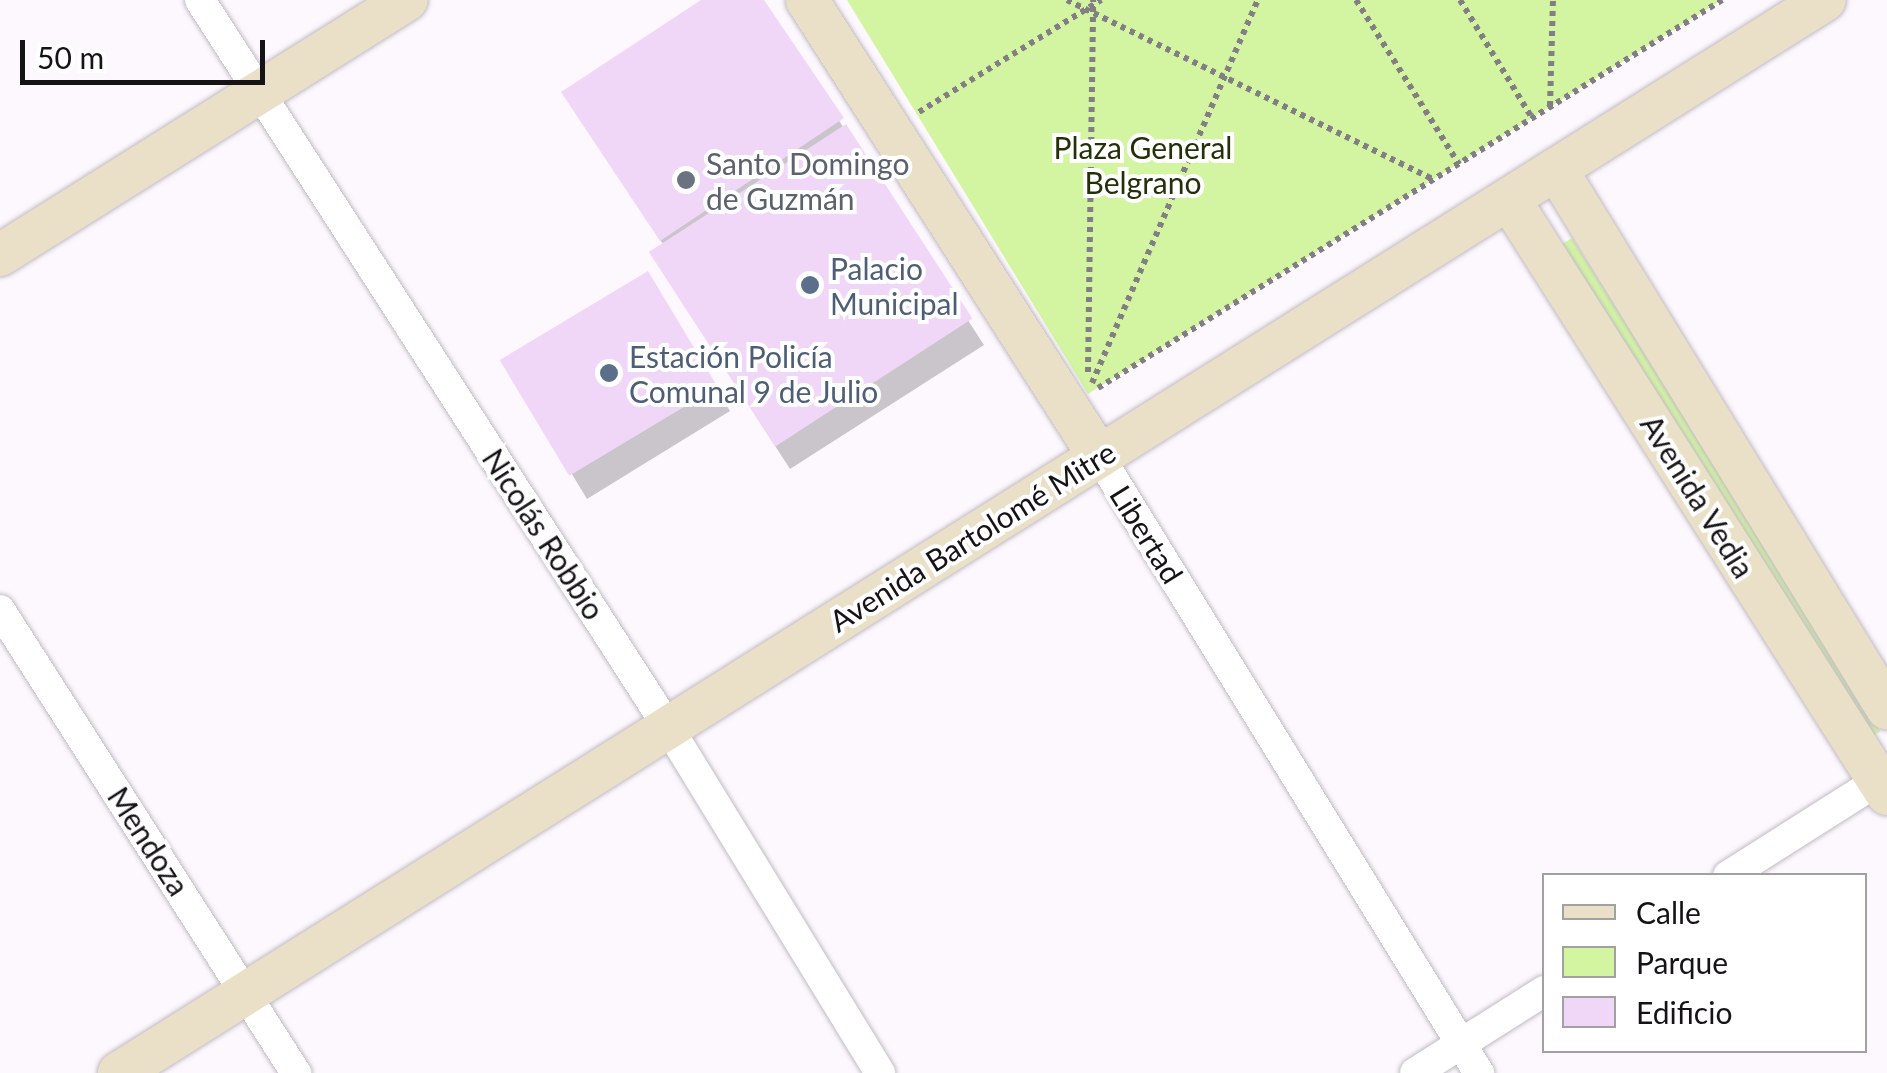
<!DOCTYPE html>
<html>
<head>
<meta charset="utf-8">
<style>
	body { margin:0 }
	#map { position:relative; width:1887px; height:1073px; overflow:hidden; background:#fdf7fe; font-family:Lato,sans-serif }
	div>[style] { position:absolute }
	[style*='--x'] { left:calc(var(--x)*1px); top:calc(var(--y)*1px); width:calc(var(--w)*1px); rotate:calc(var(--a)*1deg) }
	.green>* { inset:0; background:#d3f5a2; transform-origin:0 0 }
	.shadow>* { inset:0; background:#0003 }
	.building>* { inset:0; background:#f0d7f7; transform-origin:0 0 }
	.path>* { height:6px; margin-top:-3px; transform-origin:0; background:repeating-linear-gradient(90deg,#827e83 0 5px,transparent 0 10px) }
	.roads { filter:drop-shadow(0 0 2px #c1bbc3) drop-shadow(0 0 2px #c1bbc3) }
	.street>* { height:30px; margin:-15px; padding:0 15px; transform-origin:15px; border-radius:15px; background:#fff }
	.secondary>* { height:42px; margin:-21px; padding:0 21px; transform-origin:21px; border-radius:21px; background:#eae0c8 }
	.dots>* { width:28px; height:28px; translate:-50% -50%; box-sizing:border-box; border:5px solid #fff; border-radius:50% }
	span { translate:-50% -50%; white-space:nowrap; text-align:center; line-height:1.15; -webkit-text-stroke:8px #fff; paint-order:stroke }
	.park-label { font-size:30px; color:#233009 }
	.worship-label { font-size:30px; color:#5b616d }
	.left { translate:0 -50%; text-align:left }
	.service-label { font-size:30px; color:#4e5e75 }
	.street-label { font-size:30px; color:#151316 }
	.legend { position:absolute; left:1542px; top:873px; width:325px; height:180px; box-sizing:border-box; background:#fff; border:2px solid #a1a1a2; margin:0; padding:12px 18px; list-style:none; font-size:30px; color:#151316 }
	.legend li { display:flex; align-items:center; gap:20px; height:50px }
	.legend b { width:50px; border:2px solid #a1a1a2 }
	.scale { position:absolute; left:20px; top:40px; width:245px; height:45px; box-sizing:border-box; border:5px solid #151316; border-top:0; padding-left:12px; font-size:30px; line-height:35px; white-space:nowrap; color:#151316; -webkit-text-stroke:8px #fff; paint-order:stroke }
</style>
</head>
<body>
<div id="map">
	<div class="green">
		<div style="clip-path:polygon(847px 0,1722px 0,1088px 394px)"></div>
		<div style="left:1572px;top:238px;width:582px;height:11px;rotate:58deg"></div>
	</div>
	<div class="shadow">
		<div style="clip-path:polygon(705px 0,761px 0,984px 345px,790px 469px,665px 276px,663px 244px,578px 117px)"></div>
		<div style="clip-path:polygon(647px 274px,730px 411px,587px 499px,518px 385px)"></div>
	</div>
	<div class="building">
		<div style="clip-path:polygon(701px 0,764px 0,844px 118px,660px 241px,561px 92px)"></div>
		<div style="left:846px;top:124px;width:232px;height:235px;rotate:57deg"></div>
		<div style="left:648px;top:271px;width:135px;height:173px;rotate:59deg"></div>
	</div>
	<div class="path">
		<div style="--x:1067;--y:0;--w:407;--a:26.1"></div>
		<div style="--x:1356;--y:0;--w:194;--a:57.9"></div>
		<div style="--x:1460;--y:0;--w:138;--a:58.6"></div>
		<div style="--x:1550;--y:106;--w:106;--a:-88.4"></div>
		<div style="--x:919;--y:112;--w:214;--a:-31.6"></div>
		<div style="--x:1088;--y:372;--w:372;--a:-89.2"></div>
		<div style="--x:1092;--y:383;--w:417;--a:-66.6"></div>
		<div style="--x:1098;--y:388;--w:735;--a:-31.87"></div>
	</div>
	<div class="roads">
		<div class="street">
			<div style="--x:200;--y:0;--w:865;--a:57.23"></div>
			<div style="--x:668;--y:727;--w:406;--a:58.5"></div>
			<div style="--x:1099;--y:456;--w:725;--a:58.37"></div>
			<div style="--x:0;--y:610;--w:550;--a:57.41"></div>
			<div style="--x:1728;--y:876;--w:188;--a:-32.4"></div>
			<div style="--x:1415;--y:1073;--w:153;--a:-32.4"></div>
		</div>
		<div class="secondary">
			<div style="--x:807;--y:0;--w:541;--a:57.37"></div>
			<div style="--x:1556;--y:169;--w:633;--a:58.45"></div>
			<div style="--x:1509;--y:199;--w:705;--a:57.57"></div>
			<div style="--x:0;--y:255;--w:480;--a:-32.1"></div>
			<div style="--x:119;--y:1073;--w:2015;--a:-32.17"></div>
		</div>
	</div>
	<div class="dots">
		<div style="left:686px;top:180px;background:#6b7280"></div>
		<div style="left:810px;top:285px;background:#5c6f8a"></div>
		<div style="left:609px;top:373px;background:#5c6f8a"></div>
	</div>
	<div class="park-label">
		<span style="left:1143px;top:164px">Plaza General<br>Belgrano</span>
	</div>
	<div class="worship-label">
		<span class="left" style="left:706px;top:180px">Santo Domingo<br>de Guzmán</span>
	</div>
	<div class="service-label">
		<span class="left" style="left:830px;top:285px">Palacio<br>Municipal</span>
		<span class="left" style="left:629px;top:373px">Estación Policía<br>Comunal 9 de Julio</span>
	</div>
	<div class="street-label">
		<span style="left:1698px;top:496px;rotate:58deg">Avenida Vedia</span>
		<span style="left:544px;top:534px;rotate:57deg">Nicolás Robbio</span>
		<span style="left:1147px;top:534px;rotate:58deg">Libertad</span>
		<span style="left:972px;top:536px;rotate:-32deg">Avenida Bartolomé Mitre</span>
		<span style="left:149px;top:841px;rotate:57deg">Mendoza</span>
	</div>
	<ul class="legend">
	<li><b style="height:12px;background:#eae0c8"></b>Calle</li>
	<li><b style="height:28px;background:#d3f5a2"></b>Parque</li>
	<li><b style="height:28px;background:#f0d7f7"></b>Edificio</li>
	</ul>
	<div class="scale">50 m</div>
</div>
</body>
</html>
